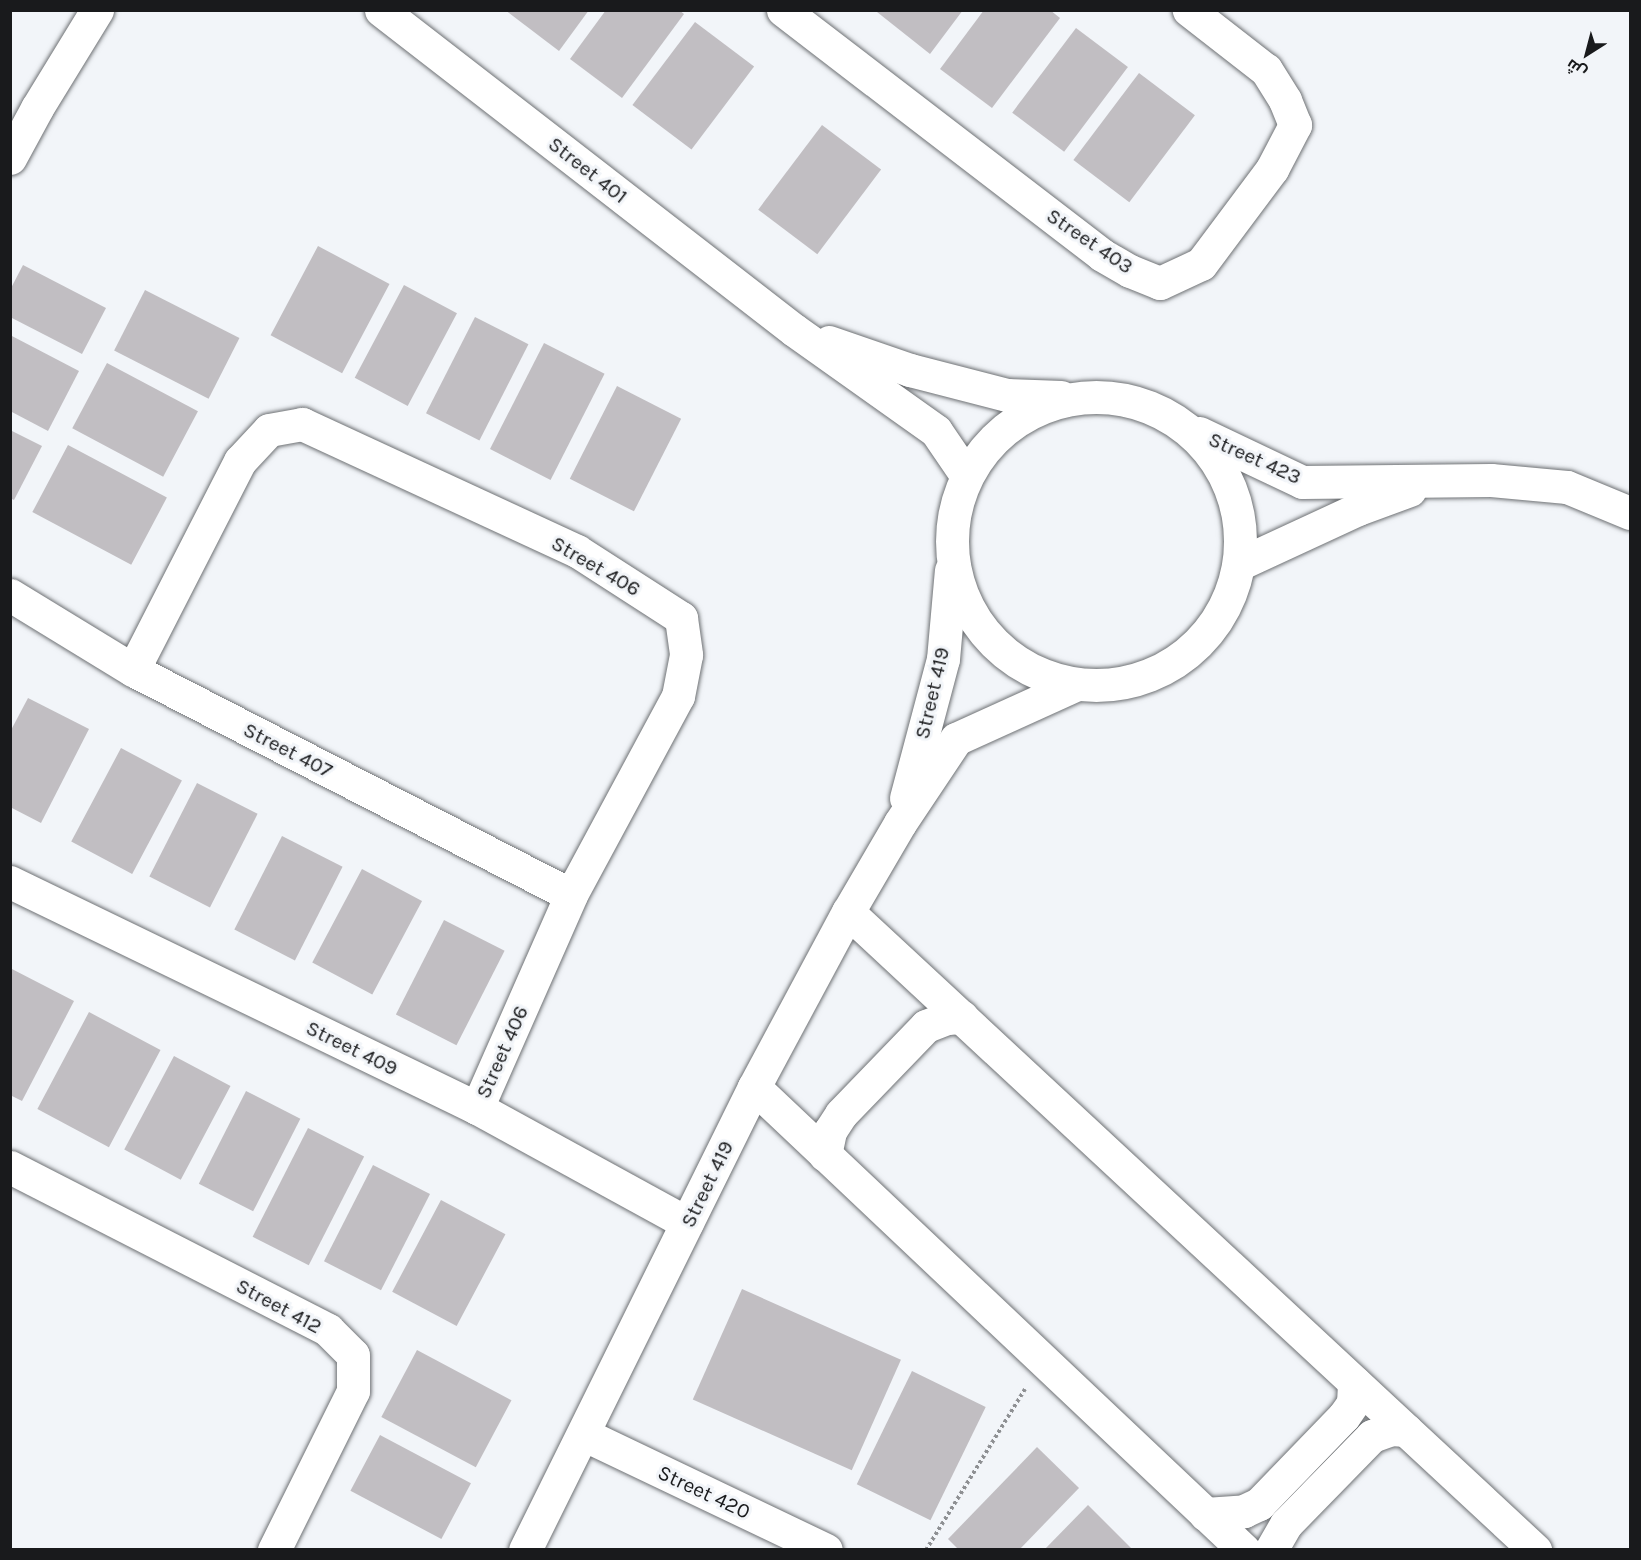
<!DOCTYPE html>
<html>
<head>
<meta charset="utf-8">
<style>
	body { margin:0 }
	#map { position:relative; width:1641px; height:1560px; overflow:hidden; background:#f2f5f9; font-family:Karla,Cairo,sans-serif }
	div>[style] { position:absolute }
	[style*='--x'] { left:calc(var(--x)*1px); top:calc(var(--y)*1px); width:calc(var(--w)*1px); rotate:calc(var(--a)*1deg) }
	.building>* { inset:0; background:#c1bec2; transform-origin:0 0 }
	.path>* { height:4px; margin-top:-2px; transform-origin:0; background:repeating-linear-gradient(90deg,#8e9093 0 3px,transparent 0 6px) }
	.roads { filter:drop-shadow(0 0 2px #6e7174) drop-shadow(0 0 2px #6e7174) }
	.minor>* { height:33px; margin:-16.5px; padding:0 16.5px; transform-origin:16.5px; border-radius:16.5px; background:#fff }
	.minor>.ring { margin:-16.5px; padding:0; box-sizing:content-box; background:none; border:33px solid #fff; border-radius:50% }
	span { translate:-50% -50%; white-space:nowrap; text-align:center; line-height:1.15; -webkit-text-stroke:6px #f2f5f9; paint-order:stroke }
	.street-label { font-size:21px; color:#191a1c }
	.frame { position:absolute; inset:0; border:12px solid #191a1c; pointer-events:none }
	.north { position:absolute; left:1557px; top:24px; width:60px; height:60px; -webkit-text-stroke:4px #f2f5f9; paint-order:stroke; rotate:216deg; font-size:16px; font-weight:700; line-height:24px; text-align:center; color:#191a1c }
	.north::after { content:''; display:block; margin:auto; width:21px; height:27px; background:#191a1c; clip-path:polygon(50% 0,100% 100%,50% 72%,0 100%) }
</style>
</head>
<body>
<div id="map">
	<div class="building">
		<div style="clip-path:polygon(505px 10px,589px 10px,559px 51px)"></div>
		<div style="clip-path:polygon(606px 10px,679px 10px,684px 14px,622px 98px,570px 59px)"></div>
		<div style="clip-path:polygon(878px 10px,963px 10px,930px 54px,877px 12px)"></div>
		<div style="clip-path:polygon(984px 10px,1050px 10px,1060px 18px,992px 108px,940px 69px)"></div>
		<div style="left:695px;top:22px;width:74px;height:104px;rotate:37deg"></div>
		<div style="left:1076px;top:28px;width:65px;height:106px;rotate:37deg"></div>
		<div style="left:1139px;top:73px;width:70px;height:109px;rotate:37deg"></div>
		<div style="left:822px;top:125px;width:74px;height:106px;rotate:37deg"></div>
		<div style="left:318px;top:246px;width:81px;height:101px;rotate:28deg"></div>
		<div style="clip-path:polygon(23px 265px,106px 308px,82px 354px,10px 317px,10px 290px)"></div>
		<div style="left:404px;top:285px;width:60px;height:105px;rotate:28deg"></div>
		<div style="left:145px;top:290px;width:106px;height:68px;rotate:27deg"></div>
		<div style="left:475px;top:317px;width:60px;height:108px;rotate:27deg"></div>
		<div style="clip-path:polygon(10px 335px,79px 371px,48px 431px,10px 411px)"></div>
		<div style="left:544px;top:343px;width:68px;height:119px;rotate:27deg"></div>
		<div style="left:107px;top:363px;width:103px;height:74px;rotate:28deg"></div>
		<div style="left:617px;top:386px;width:72px;height:104px;rotate:27deg"></div>
		<div style="clip-path:polygon(10px 430px,42px 446px,14px 500px,10px 498px)"></div>
		<div style="left:68px;top:445px;width:112px;height:76px;rotate:28deg"></div>
		<div style="clip-path:polygon(28px 698px,89px 729px,41px 823px,10px 807px,10px 732px)"></div>
		<div style="left:121px;top:748px;width:69px;height:106px;rotate:28deg"></div>
		<div style="left:197px;top:783px;width:68px;height:105px;rotate:27deg"></div>
		<div style="left:282px;top:836px;width:68px;height:105px;rotate:27deg"></div>
		<div style="left:362px;top:869px;width:68px;height:106px;rotate:28deg"></div>
		<div style="left:444px;top:920px;width:68px;height:106px;rotate:27deg"></div>
		<div style="clip-path:polygon(10px 968px,74px 1001px,22px 1101px,10px 1095px)"></div>
		<div style="left:89px;top:1012px;width:81px;height:110px;rotate:28deg"></div>
		<div style="left:174px;top:1056px;width:64px;height:106px;rotate:28deg"></div>
		<div style="left:246px;top:1091px;width:61px;height:104px;rotate:27deg"></div>
		<div style="left:308px;top:1128px;width:63px;height:122px;rotate:27deg"></div>
		<div style="left:373px;top:1165px;width:64px;height:108px;rotate:27deg"></div>
		<div style="left:441px;top:1200px;width:73px;height:104px;rotate:28deg"></div>
		<div style="left:742px;top:1289px;width:174px;height:121px;rotate:24deg"></div>
		<div style="left:417px;top:1350px;width:107px;height:76px;rotate:28deg"></div>
		<div style="left:912px;top:1371px;width:82px;height:126px;rotate:26deg"></div>
		<div style="left:380px;top:1435px;width:103px;height:63px;rotate:28deg"></div>
		<div style="clip-path:polygon(1037px 1447px,1079px 1488px,1019px 1550px,959px 1550px,948px 1539px)"></div>
		<div style="clip-path:polygon(1088px 1505px,1133px 1550px,1044px 1550px)"></div>
	</div>
	<div class="path">
		<div style="--x:926;--y:1550;--w:189;--a:-58.4"></div>
	</div>
	<div class="roads">
		<div class="minor">
			<div style="--x:381;--y:10;--w:522;--a:37.77"></div>
			<div style="--x:794;--y:330;--w:174;--a:35.4"></div>
			<div style="--x:936;--y:431;--w:53;--a:55.7"></div>
			<div style="--x:783;--y:10;--w:402;--a:37.5"></div>
			<div style="--x:1102;--y:255;--w:32;--a:30"></div>
			<div style="--x:1130;--y:271;--w:32;--a:22"></div>
			<div style="--x:1160;--y:283;--w:45;--a:-24.9"></div>
			<div style="--x:1201;--y:264;--w:119;--a:-53.2"></div>
			<div style="--x:1272;--y:169;--w:50;--a:-62.4"></div>
			<div style="--x:1295;--y:125;--w:27;--a:-112"></div>
			<div style="--x:1285;--y:100;--w:36;--a:-122"></div>
			<div style="--x:1266;--y:70;--w:98;--a:-142.1"></div>
			<div style="--x:10;--y:158;--w:57;--a:-61.6"></div>
			<div style="--x:37;--y:108;--w:115;--a:-58.5"></div>
			<div style="--x:829;--y:342;--w:86;--a:19.1"></div>
			<div style="--x:910;--y:370;--w:100;--a:14.5"></div>
			<div style="--x:1007;--y:395;--w:54;--a:2.1"></div>
			<div class="ring" style="left:952px;top:397px;width:255px;height:255px"></div>
			<div style="--x:1199;--y:433;--w:114;--a:25.4"></div>
			<div style="--x:1302;--y:482;--w:189;--a:-0.6"></div>
			<div style="--x:1491;--y:480;--w:76;--a:5.3"></div>
			<div style="--x:1567;--y:487;--w:68;--a:22.4"></div>
			<div style="--x:1239;--y:564;--w:131;--a:-24.8"></div>
			<div style="--x:1358;--y:509;--w:55;--a:-20.1"></div>
			<div style="--x:10;--y:595;--w:144;--a:31.4"></div>
			<div style="--x:133;--y:670;--w:492;--a:27.2"></div>
			<div style="--x:133;--y:670;--w:235;--a:-62.9"></div>
			<div style="--x:240;--y:461;--w:42;--a:-46.9"></div>
			<div style="--x:269;--y:430;--w:34;--a:-10"></div>
			<div style="--x:302;--y:424;--w:303;--a:24.8"></div>
			<div style="--x:577;--y:551;--w:124;--a:32.8"></div>
			<div style="--x:681;--y:618;--w:37;--a:82"></div>
			<div style="--x:686;--y:655;--w:42;--a:101"></div>
			<div style="--x:678;--y:696;--w:226;--a:118.3"></div>
			<div style="--x:571;--y:895;--w:233;--a:113.8"></div>
			<div style="--x:906;--y:798;--w:144;--a:-75.1"></div>
			<div style="--x:943;--y:659;--w:89;--a:-84.9"></div>
			<div style="--x:10;--y:882;--w:519;--a:25.82"></div>
			<div style="--x:477;--y:1108;--w:239;--a:28.7"></div>
			<div style="--x:848;--y:912;--w:938;--a:42.88"></div>
			<div style="--x:754;--y:1087;--w:674;--a:43.38"></div>
			<div style="--x:825;--y:1155;--w:25;--a:-78"></div>
			<div style="--x:830;--y:1131;--w:20;--a:-57"></div>
			<div style="--x:841;--y:1114;--w:122;--a:-46"></div>
			<div style="--x:926;--y:1026;--w:22;--a:-21"></div>
			<div style="--x:947;--y:1018;--w:15;--a:-4"></div>
			<div style="--x:10;--y:1167;--w:357;--a:27.1"></div>
			<div style="--x:328;--y:1330;--w:35;--a:45"></div>
			<div style="--x:353;--y:1355;--w:36;--a:90"></div>
			<div style="--x:353;--y:1391;--w:178;--a:116.4"></div>
			<div style="--x:583;--y:1434;--w:269;--a:25.5"></div>
			<div style="--x:1205;--y:1514;--w:39;--a:-4"></div>
			<div style="--x:1244;--y:1511;--w:17;--a:-25"></div>
			<div style="--x:1259;--y:1504;--w:122;--a:-46"></div>
			<div style="--x:1344;--y:1416;--w:16;--a:-55"></div>
			<div style="--x:1353;--y:1403;--w:21;--a:-87"></div>
			<div style="--x:525;--y:1550;--w:517;--a:-63.68"></div>
			<div style="--x:754;--y:1087;--w:199;--a:-61.8"></div>
			<div style="--x:848;--y:912;--w:103;--a:-59.7"></div>
			<div style="--x:900;--y:823;--w:101;--a:-56.3"></div>
			<div style="--x:956;--y:739;--w:131;--a:-24.4"></div>
			<div style="--x:1271;--y:1550;--w:30;--a:-60"></div>
			<div style="--x:1286;--y:1524;--w:123;--a:-45.7"></div>
			<div style="--x:1372;--y:1436;--w:20;--a:-20"></div>
			<div style="--x:1391;--y:1429;--w:15;--a:4"></div>
		</div>
	</div>
	<div class="street-label">
		<span style="left:588px;top:170px;rotate:38deg">Street 401</span>
		<span style="left:1090px;top:241px;rotate:34deg">Street 403</span>
		<span style="left:1255px;top:458px;rotate:24deg">Street 423</span>
		<span style="left:596px;top:566px;rotate:30deg">Street 406</span>
		<span style="left:932px;top:693px;rotate:-77deg">Street 419</span>
		<span style="left:288px;top:750px;rotate:27deg">Street 407</span>
		<span style="left:352px;top:1048px;rotate:26deg">Street 409</span>
		<span style="left:502px;top:1052px;rotate:-66deg">Street 406</span>
		<span style="left:707px;top:1184px;rotate:-64deg">Street 419</span>
		<span style="left:279px;top:1306px;rotate:28deg">Street 412</span>
		<span style="left:704px;top:1492px;rotate:25deg">Street 420</span>
	</div>
	<div class="frame"></div>
	<div class="north">ش</div>
</div>
</body>
</html>
